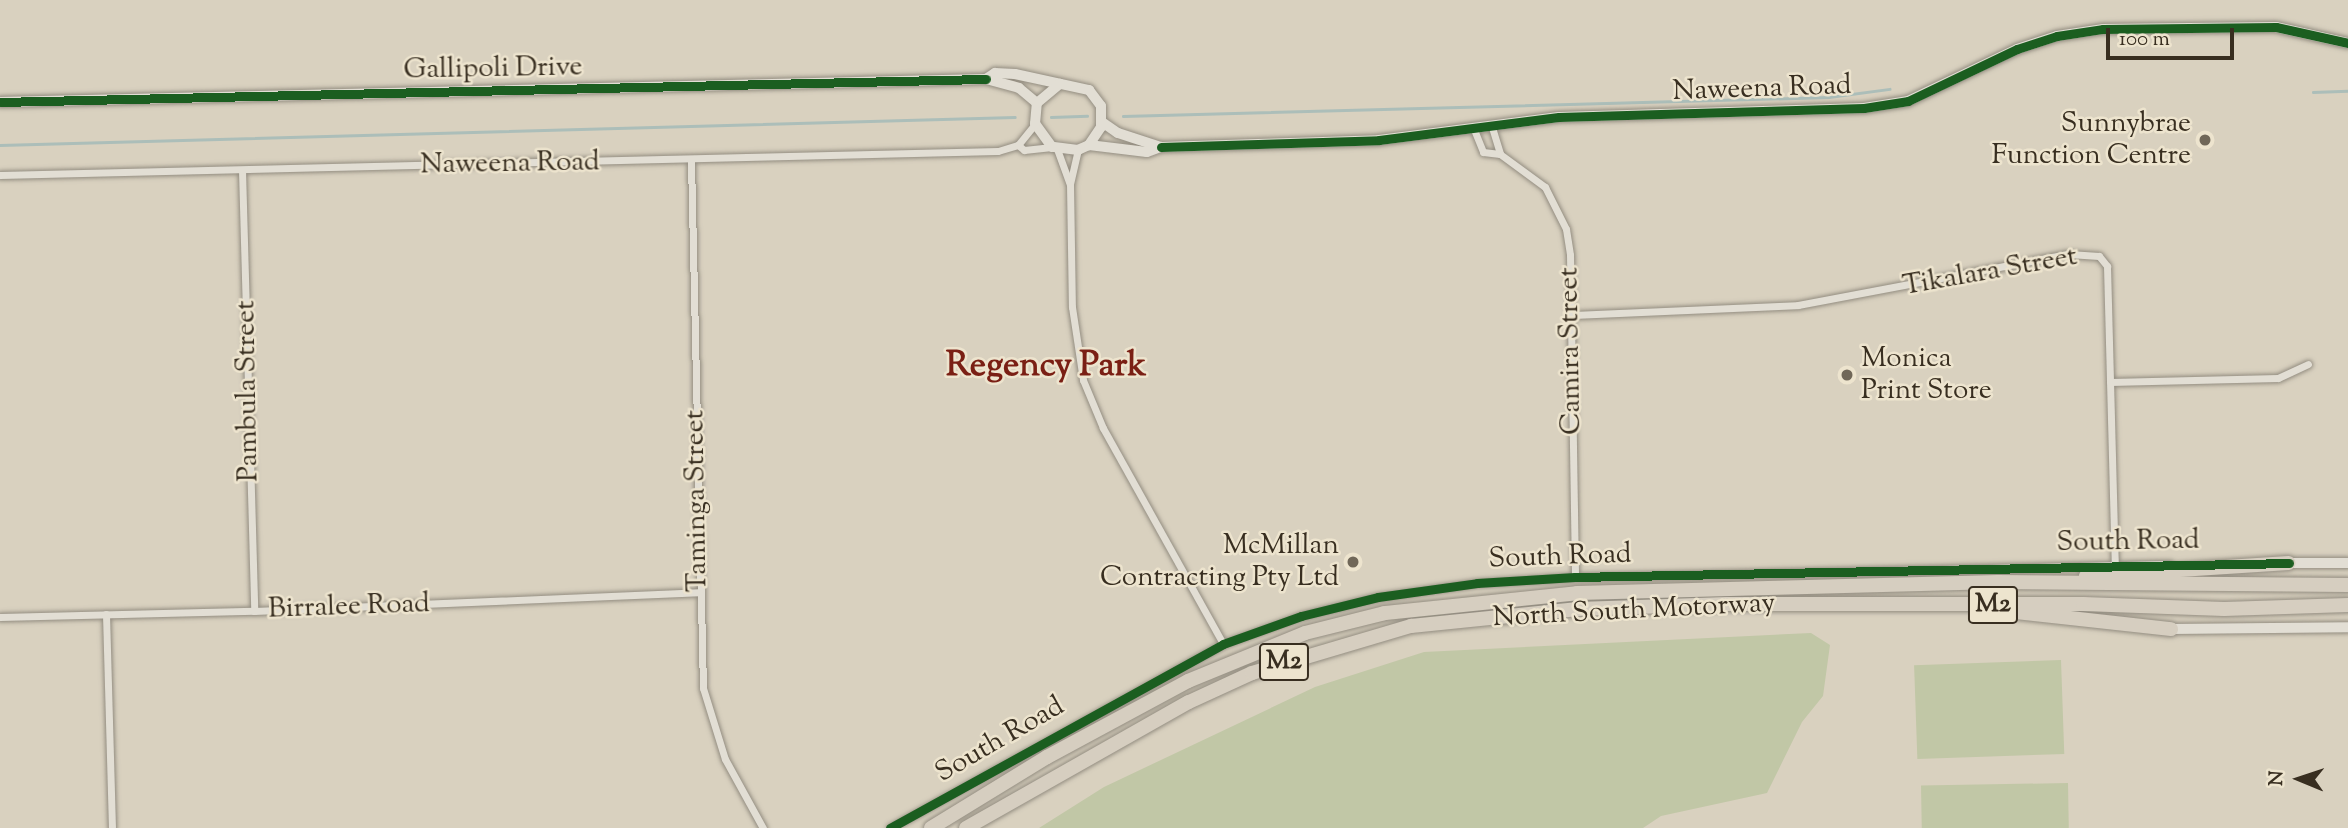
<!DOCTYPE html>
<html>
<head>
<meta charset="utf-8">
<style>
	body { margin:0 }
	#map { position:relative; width:2348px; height:828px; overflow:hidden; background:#d9d1bf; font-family:"Sorts Mill Goudy",serif }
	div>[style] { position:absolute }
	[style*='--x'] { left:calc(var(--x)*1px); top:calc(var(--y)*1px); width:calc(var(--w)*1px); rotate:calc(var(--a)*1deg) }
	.green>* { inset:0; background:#c1c7a6; transform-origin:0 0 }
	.stream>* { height:2.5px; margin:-1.25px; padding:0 1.25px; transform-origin:1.25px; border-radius:1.25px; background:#acbeb9 }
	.roads { filter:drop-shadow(0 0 2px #938d81) drop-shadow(0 0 2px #938d81) }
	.street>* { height:7px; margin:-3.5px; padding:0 3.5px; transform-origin:3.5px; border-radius:3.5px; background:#e2ded4 }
	.secondary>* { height:10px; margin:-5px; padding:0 5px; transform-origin:5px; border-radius:5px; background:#e2ded4 }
	.highway>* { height:14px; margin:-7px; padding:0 7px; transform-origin:7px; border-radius:7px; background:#d6cec0 }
	.cycleway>* { height:9px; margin:-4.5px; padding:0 4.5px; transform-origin:4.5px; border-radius:4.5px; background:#1b5e20 }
	.dots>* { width:19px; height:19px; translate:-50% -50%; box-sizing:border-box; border:4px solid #ede4ce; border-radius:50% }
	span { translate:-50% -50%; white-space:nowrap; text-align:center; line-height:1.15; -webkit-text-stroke:5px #ede4ce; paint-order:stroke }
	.shield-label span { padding:2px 5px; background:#ede4ce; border:2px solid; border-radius:5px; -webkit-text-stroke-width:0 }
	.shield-label { font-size:26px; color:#382e20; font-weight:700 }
	.street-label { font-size:28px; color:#382e20 }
	.poi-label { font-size:28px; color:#382e20 }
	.right { translate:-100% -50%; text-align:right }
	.left { translate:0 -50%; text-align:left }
	.district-label { font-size:35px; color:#7a1f14; font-weight:700 }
	.north { position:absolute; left:2264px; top:744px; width:70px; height:70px; -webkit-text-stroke:5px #ede4ce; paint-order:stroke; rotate:272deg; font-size:19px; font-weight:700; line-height:28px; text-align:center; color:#382e20 }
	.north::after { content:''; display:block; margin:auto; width:24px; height:32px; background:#382e20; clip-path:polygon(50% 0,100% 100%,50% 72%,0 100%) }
	.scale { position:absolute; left:2106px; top:28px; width:128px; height:32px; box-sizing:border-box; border:4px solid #382e20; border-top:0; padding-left:9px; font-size:21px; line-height:24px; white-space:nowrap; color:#382e20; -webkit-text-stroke:5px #ede4ce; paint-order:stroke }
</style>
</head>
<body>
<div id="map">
	<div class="green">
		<div style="clip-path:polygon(1811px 633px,1830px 645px,1823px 696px,1802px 722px,1767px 793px,1661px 816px,1643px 828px,1039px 828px,1104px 787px,1315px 687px,1424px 652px)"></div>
		<div style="left:2061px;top:660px;width:94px;height:147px;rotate:88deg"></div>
		<div style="left:2068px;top:783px;width:45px;height:147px;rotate:89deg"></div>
	</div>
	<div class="stream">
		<div style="--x:2313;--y:92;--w:35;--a:-2"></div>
		<div style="--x:1123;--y:116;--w:706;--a:-1.54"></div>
		<div style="--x:1829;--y:97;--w:61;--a:-7.6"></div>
		<div style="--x:1051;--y:117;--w:36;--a:-2"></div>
		<div style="--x:0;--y:145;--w:1015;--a:-1.58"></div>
	</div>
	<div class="roads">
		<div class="street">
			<div style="--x:1491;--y:124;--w:31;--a:73"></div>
			<div style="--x:1473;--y:127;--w:27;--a:68"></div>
			<div style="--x:1483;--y:152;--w:17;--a:7"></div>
			<div style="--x:1500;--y:154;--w:56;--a:36.3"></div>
			<div style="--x:1545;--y:187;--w:47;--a:63.4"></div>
			<div style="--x:1566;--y:229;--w:26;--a:81"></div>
			<div style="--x:1570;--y:255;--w:322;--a:89.1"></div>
			<div style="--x:1018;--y:145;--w:8;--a:40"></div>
			<div style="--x:1024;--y:150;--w:28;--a:-6"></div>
			<div style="--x:1057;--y:149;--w:37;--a:70"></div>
			<div style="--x:1070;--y:184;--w:123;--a:89.1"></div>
			<div style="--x:1072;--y:307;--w:74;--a:81.4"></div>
			<div style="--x:1083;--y:380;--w:52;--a:67.4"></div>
			<div style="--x:1103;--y:428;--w:247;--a:60.9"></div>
			<div style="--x:691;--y:160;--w:528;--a:88.7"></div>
			<div style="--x:703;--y:688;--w:74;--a:72.8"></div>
			<div style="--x:725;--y:759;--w:79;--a:61.2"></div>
			<div style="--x:242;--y:170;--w:441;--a:88.4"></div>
			<div style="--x:0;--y:175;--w:998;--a:-1.38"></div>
			<div style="--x:998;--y:151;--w:21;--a:-17"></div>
			<div style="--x:1018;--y:145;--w:27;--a:-51"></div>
			<div style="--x:1070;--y:184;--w:35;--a:-77"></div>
			<div style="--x:1571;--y:315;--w:227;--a:-2.5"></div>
			<div style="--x:1798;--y:305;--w:276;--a:-10.7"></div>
			<div style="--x:2069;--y:254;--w:30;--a:4"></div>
			<div style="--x:2099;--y:256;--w:13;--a:51"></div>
			<div style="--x:2107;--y:266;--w:298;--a:88.5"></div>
			<div style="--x:2110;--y:382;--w:168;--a:-1.4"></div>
			<div style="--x:2278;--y:378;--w:33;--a:-25"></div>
			<div style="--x:106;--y:614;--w:214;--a:88.4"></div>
			<div style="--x:0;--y:617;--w:254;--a:-1.4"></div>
			<div style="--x:254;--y:611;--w:445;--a:-2.4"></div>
			<div style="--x:890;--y:828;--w:380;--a:-28.9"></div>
			<div style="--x:1223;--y:644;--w:83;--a:-19.7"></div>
			<div style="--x:1301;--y:616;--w:79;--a:-13.9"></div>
			<div style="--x:1378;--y:597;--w:100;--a:-8"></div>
			<div style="--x:1477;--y:583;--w:98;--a:-3.5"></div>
			<div style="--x:1575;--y:577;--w:595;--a:-1.25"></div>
		</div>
		<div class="secondary">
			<div style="--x:986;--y:79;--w:11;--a:-34"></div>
			<div style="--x:995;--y:73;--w:20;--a:3"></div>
			<div style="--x:1015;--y:74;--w:76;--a:12.2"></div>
			<div style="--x:1089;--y:90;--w:20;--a:53"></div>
			<div style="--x:1101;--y:106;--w:21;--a:90"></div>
			<div style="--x:1101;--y:127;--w:22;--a:124"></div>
			<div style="--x:1089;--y:145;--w:12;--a:156"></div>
			<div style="--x:1078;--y:150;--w:26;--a:-173"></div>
			<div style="--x:1052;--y:147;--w:29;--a:-126"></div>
			<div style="--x:1035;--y:124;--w:21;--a:-85"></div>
			<div style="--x:1037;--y:103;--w:30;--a:-40"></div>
			<div style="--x:0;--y:102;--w:986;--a:-1.34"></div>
			<div style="--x:986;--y:79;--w:34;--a:15"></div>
			<div style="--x:1019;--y:88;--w:23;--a:40"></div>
			<div style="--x:1102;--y:122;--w:19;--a:35"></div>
			<div style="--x:1118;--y:133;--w:45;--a:18"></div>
			<div style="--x:1089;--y:145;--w:58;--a:6.9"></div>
			<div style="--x:1147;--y:152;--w:15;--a:-20"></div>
			<div style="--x:1161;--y:147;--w:218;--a:-1.8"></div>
			<div style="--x:1379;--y:140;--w:181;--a:-7.3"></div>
			<div style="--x:1559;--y:117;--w:305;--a:-1.7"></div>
			<div style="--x:1864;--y:108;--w:45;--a:-9"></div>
			<div style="--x:1908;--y:101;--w:121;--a:-25.5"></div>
			<div style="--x:2017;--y:49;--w:42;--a:-18"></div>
			<div style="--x:2057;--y:36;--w:47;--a:-8.7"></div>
			<div style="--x:2103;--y:29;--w:173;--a:-0.7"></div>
			<div style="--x:2276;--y:27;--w:74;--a:12.5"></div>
			<div style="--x:2289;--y:563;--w:59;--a:0"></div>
			<div style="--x:2171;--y:629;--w:177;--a:-0.6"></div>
		</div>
		<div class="highway">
			<div style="--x:2086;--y:576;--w:203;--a:-3.7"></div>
			<div style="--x:2016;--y:612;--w:156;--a:6.3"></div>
			<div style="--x:931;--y:828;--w:136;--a:-31.5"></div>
			<div style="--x:1047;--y:757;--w:160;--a:-28.3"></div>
			<div style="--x:1188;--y:681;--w:126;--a:-22.3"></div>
			<div style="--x:1305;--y:633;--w:82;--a:-14"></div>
			<div style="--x:1385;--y:613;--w:193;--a:-5.9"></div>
			<div style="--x:1577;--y:593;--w:421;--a:-1.5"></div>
			<div style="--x:1998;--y:582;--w:350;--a:0.5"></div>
			<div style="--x:966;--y:828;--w:256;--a:-29.5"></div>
			<div style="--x:1189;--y:702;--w:69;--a:-24.7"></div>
			<div style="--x:1252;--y:673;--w:166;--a:-16.5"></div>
			<div style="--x:1411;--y:626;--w:168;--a:-5.8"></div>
			<div style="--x:1578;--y:609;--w:149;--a:-1.9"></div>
			<div style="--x:1727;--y:604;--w:356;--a:0"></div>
			<div style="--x:2083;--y:604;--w:141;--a:2"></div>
			<div style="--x:2224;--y:609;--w:124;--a:-1.8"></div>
		</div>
	</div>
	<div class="cycleway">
		<div style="--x:0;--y:102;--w:986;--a:-1.34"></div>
		<div style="--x:1161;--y:147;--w:218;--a:-1.8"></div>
		<div style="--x:1379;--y:140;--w:181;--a:-7.3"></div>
		<div style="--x:1559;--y:117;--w:305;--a:-1.7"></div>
		<div style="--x:1864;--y:108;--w:45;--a:-9"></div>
		<div style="--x:1908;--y:101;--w:121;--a:-25.5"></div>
		<div style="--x:2017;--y:49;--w:42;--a:-18"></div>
		<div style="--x:2057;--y:36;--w:47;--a:-8.7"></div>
		<div style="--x:2103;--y:29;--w:173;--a:-0.7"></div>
		<div style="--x:2276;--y:27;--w:74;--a:12.5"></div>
		<div style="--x:890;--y:828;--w:380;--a:-28.9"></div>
		<div style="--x:1223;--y:644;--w:83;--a:-19.7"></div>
		<div style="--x:1301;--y:616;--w:79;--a:-13.9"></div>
		<div style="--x:1378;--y:597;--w:100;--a:-8"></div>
		<div style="--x:1477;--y:583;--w:98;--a:-3.5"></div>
		<div style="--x:1575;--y:577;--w:714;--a:-1.12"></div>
	</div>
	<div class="dots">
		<div style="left:2205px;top:140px;background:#706758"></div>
		<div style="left:1847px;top:375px;background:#706758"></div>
		<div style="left:1353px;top:562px;background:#706758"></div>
	</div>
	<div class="shield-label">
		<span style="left:1993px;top:605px">M2</span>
		<span style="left:1284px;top:662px">M2</span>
	</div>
	<div class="street-label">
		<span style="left:493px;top:69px;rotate:-1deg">Gallipoli Drive</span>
		<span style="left:1762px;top:89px;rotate:-2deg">Naweena Road</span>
		<span style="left:510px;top:164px;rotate:-1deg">Naweena Road</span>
		<span style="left:1990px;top:272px;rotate:-10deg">Tikalara Street</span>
		<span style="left:1571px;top:351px;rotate:-91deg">Camira Street</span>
		<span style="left:248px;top:391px;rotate:-91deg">Pambula Street</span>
		<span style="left:697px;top:501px;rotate:-91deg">Taminga Street</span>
		<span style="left:2128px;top:542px;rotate:-1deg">South Road</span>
		<span style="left:1560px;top:557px;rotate:-2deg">South Road</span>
		<span style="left:349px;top:607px;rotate:-2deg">Birralee Road</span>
		<span style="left:1634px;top:611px;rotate:-3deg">North South Motorway</span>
		<span style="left:1000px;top:740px;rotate:-30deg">South Road</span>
	</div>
	<div class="poi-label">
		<span class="right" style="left:2191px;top:140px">Sunnybrae<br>Function Centre</span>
		<span class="left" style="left:1861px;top:375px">Monica<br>Print Store</span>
		<span class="right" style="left:1339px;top:562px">McMillan<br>Contracting Pty Ltd</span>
	</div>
	<div class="district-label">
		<span style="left:1046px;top:367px">Regency Park</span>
	</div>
	<div class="north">N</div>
	<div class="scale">100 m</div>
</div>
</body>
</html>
